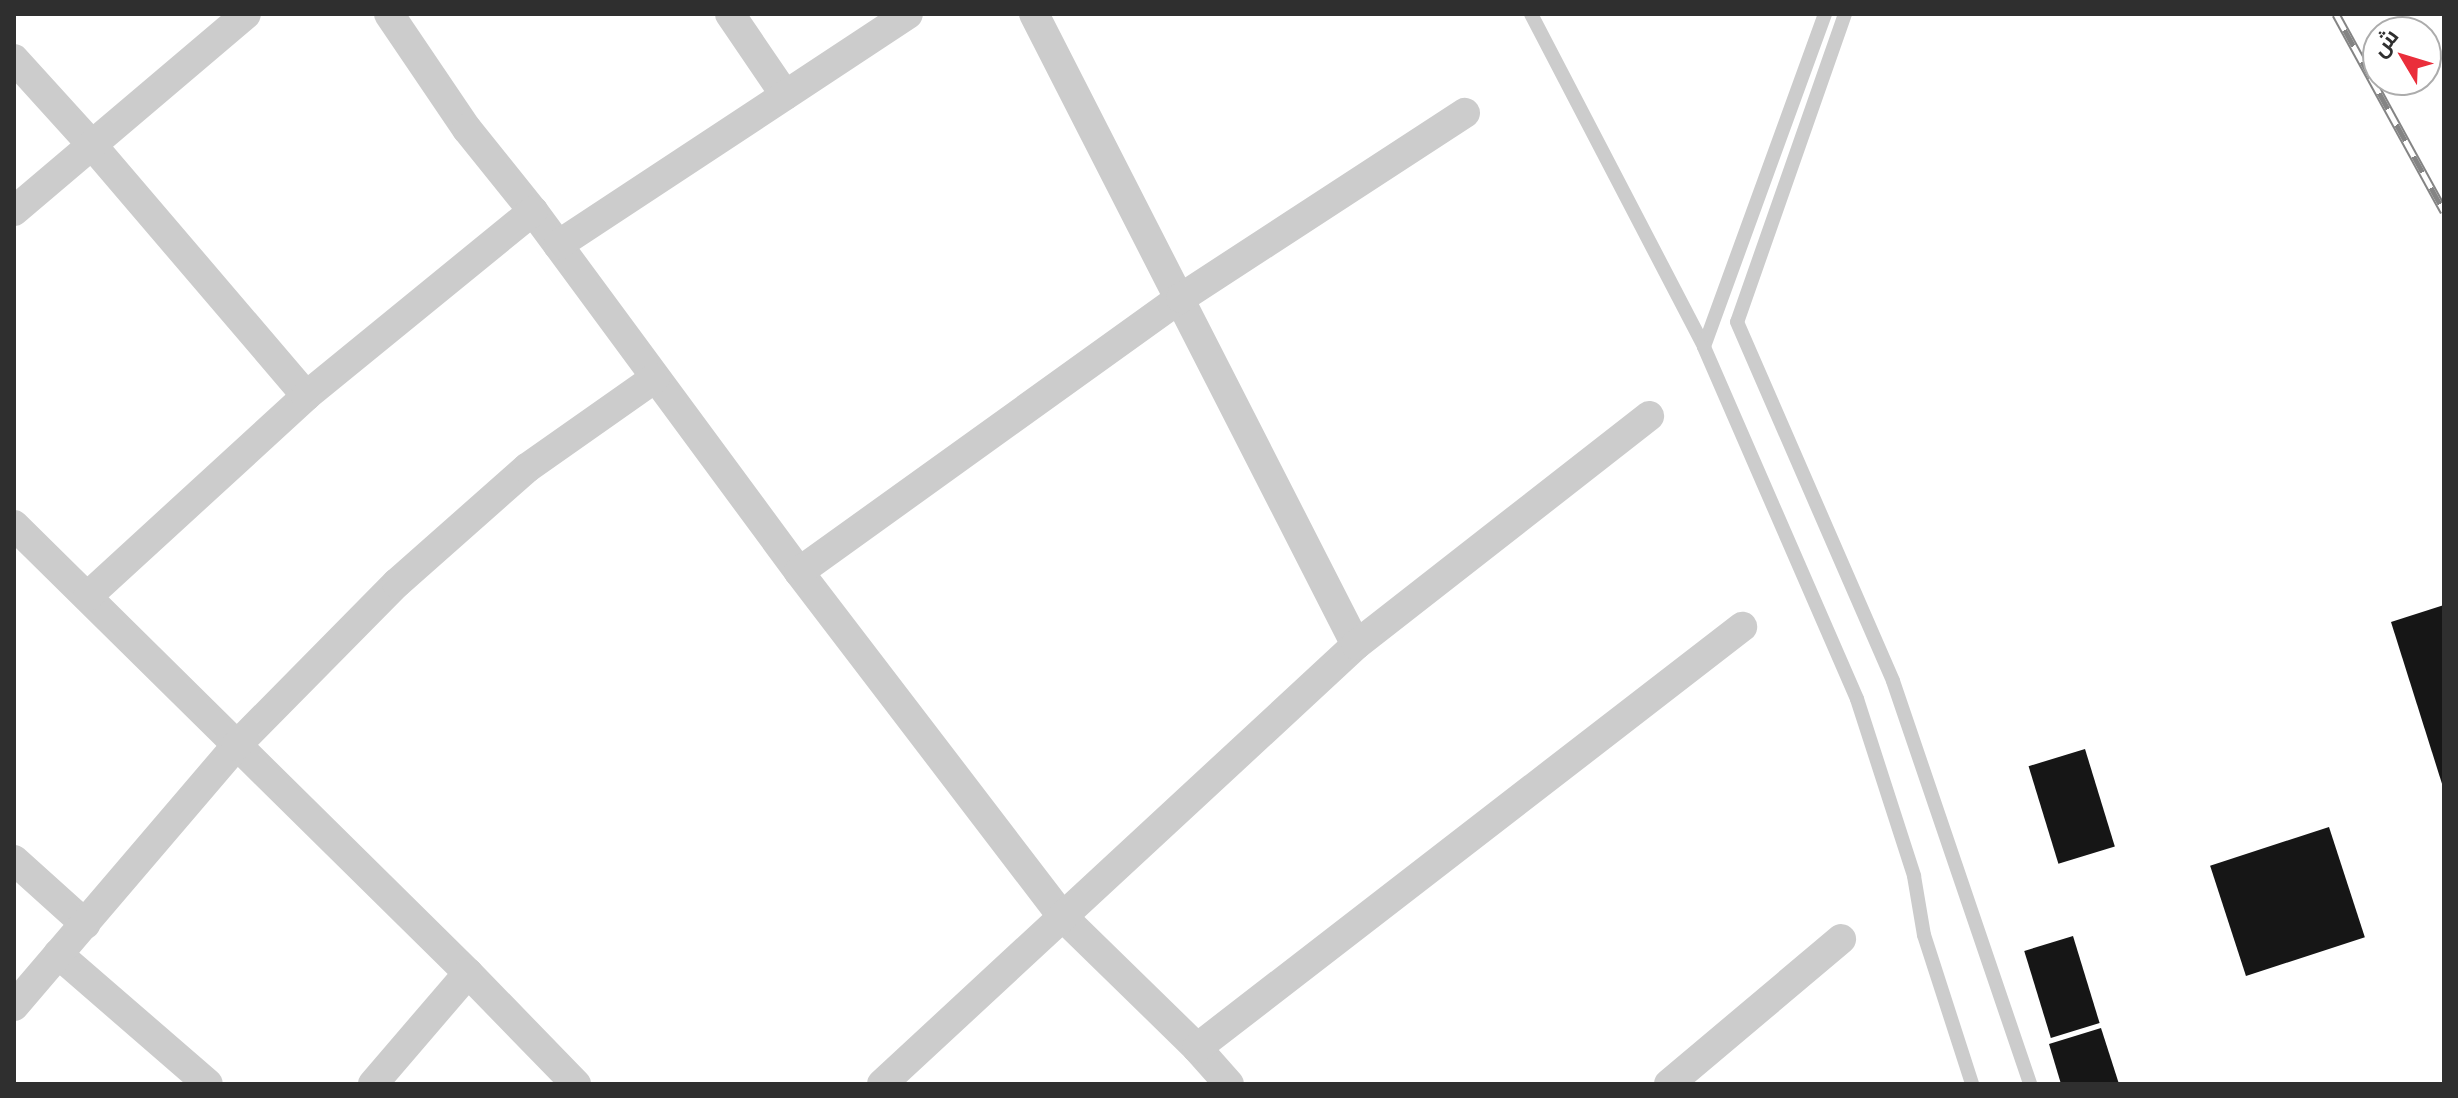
<!DOCTYPE html>
<html>
<head>
<meta charset="utf-8">
<style>
	body { margin:0 }
	#map { position:relative; width:2458px; height:1098px; overflow:hidden; background:#fff; font-family:"Golos Text",Cairo,sans-serif }
	div>[style] { position:absolute }
	[style*='--x'] { left:calc(var(--x)*1px); top:calc(var(--y)*1px); width:calc(var(--w)*1px); rotate:calc(var(--a)*1deg) }
	.building>* { inset:0; background:#161616; transform-origin:0 0 }
	.service>* { height:14px; margin:-7px; padding:0 7px; transform-origin:7px; border-radius:7px; background:#ccc }
	.minor>* { height:30px; margin:-15px; padding:0 15px; transform-origin:15px; border-radius:15px; background:#ccc }
	.rail>* { height:9px; margin-top:-4.5px; transform-origin:0; background:repeating-linear-gradient(90deg,#fff 0 18px,#848484 0 36px); box-sizing:border-box; border-block:2px solid #848484 }
	span { translate:-50% -50%; white-space:nowrap; text-align:center; line-height:1.15; -webkit-text-stroke:8px #fff; paint-order:stroke }
	.frame { position:absolute; inset:0; border:16px solid #2f2f2f; pointer-events:none }
	.north { position:absolute; left:2362px; top:16px; width:80px; height:80px; box-sizing:border-box; background:#fff; border:2px solid #acacac; border-radius:50%; rotate:308deg; font-size:22px; font-weight:700; line-height:32px; text-align:center; color:#2f2f2f }
	.north::after { content:''; display:block; margin:auto; width:28px; height:36px; background:#ea2e3b; clip-path:polygon(50% 0,100% 100%,50% 72%,0 100%) }
</style>
</head>
<body>
<div id="map">
	<div class="building">
		<div style="clip-path:polygon(2444px 605px,2444px 786px,2443px 787px,2391px 622px)"></div>
		<div style="left:2085px;top:749px;width:102px;height:59px;rotate:73deg"></div>
		<div style="left:2329px;top:827px;width:116px;height:125px;rotate:72deg"></div>
		<div style="left:2073px;top:936px;width:91px;height:51px;rotate:73deg"></div>
		<div style="clip-path:polygon(2101px 1028px,2119px 1084px,2061px 1084px,2049px 1044px)"></div>
	</div>
	<div class="service">
		<div style="--x:1531;--y:14;--w:375;--a:62.5"></div>
		<div style="--x:1825;--y:14;--w:354;--a:110"></div>
		<div style="--x:1704;--y:347;--w:384;--a:66.5"></div>
		<div style="--x:1857;--y:699;--w:186;--a:72.1"></div>
		<div style="--x:1914;--y:876;--w:60;--a:80.4"></div>
		<div style="--x:1924;--y:935;--w:157;--a:72.1"></div>
		<div style="--x:1845;--y:14;--w:326;--a:109.3"></div>
		<div style="--x:1737;--y:322;--w:391;--a:66.5"></div>
		<div style="--x:1893;--y:681;--w:426;--a:71.2"></div>
	</div>
	<div class="minor">
		<div style="--x:389;--y:14;--w:139;--a:55.9"></div>
		<div style="--x:467;--y:129;--w:105;--a:51.2"></div>
		<div style="--x:533;--y:211;--w:448;--a:53.6"></div>
		<div style="--x:799;--y:572;--w:436;--a:52.6"></div>
		<div style="--x:1064;--y:918;--w:186;--a:44.3"></div>
		<div style="--x:1197;--y:1048;--w:48;--a:48.4"></div>
		<div style="--x:730;--y:14;--w:98;--a:55.8"></div>
		<div style="--x:1034;--y:14;--w:708;--a:62.96"></div>
		<div style="--x:14;--y:59;--w:116;--a:47.8"></div>
		<div style="--x:92;--y:145;--w:330;--a:49.5"></div>
		<div style="--x:14;--y:211;--w:304;--a:-40.3"></div>
		<div style="--x:558;--y:245;--w:419;--a:-33.4"></div>
		<div style="--x:14;--y:525;--w:638;--a:44.62"></div>
		<div style="--x:468;--y:973;--w:155;--a:45.8"></div>
		<div style="--x:799;--y:572;--w:470;--a:-35.7"></div>
		<div style="--x:1181;--y:298;--w:339;--a:-33.1"></div>
		<div style="--x:88;--y:596;--w:296;--a:-42.5"></div>
		<div style="--x:306;--y:396;--w:293;--a:-39.2"></div>
		<div style="--x:14;--y:860;--w:96;--a:42"></div>
		<div style="--x:58;--y:954;--w:198;--a:40.9"></div>
		<div style="--x:14;--y:1006;--w:342;--a:-49.5"></div>
		<div style="--x:236;--y:746;--w:229;--a:-45.4"></div>
		<div style="--x:397;--y:583;--w:174;--a:-41.5"></div>
		<div style="--x:527;--y:468;--w:156;--a:-35.1"></div>
		<div style="--x:1197;--y:1048;--w:689;--a:-37.69"></div>
		<div style="--x:373;--y:1084;--w:146;--a:-49.4"></div>
		<div style="--x:882;--y:1084;--w:646;--a:-42.8"></div>
		<div style="--x:1356;--y:645;--w:372;--a:-38"></div>
		<div style="--x:1669;--y:1084;--w:225;--a:-40.1"></div>
	</div>
	<div class="rail">
		<div style="--x:2336;--y:14;--w:225;--a:61.3"></div>
	</div>
	<div class="frame"></div>
	<div class="north">ش</div>
</div>
</body>
</html>
